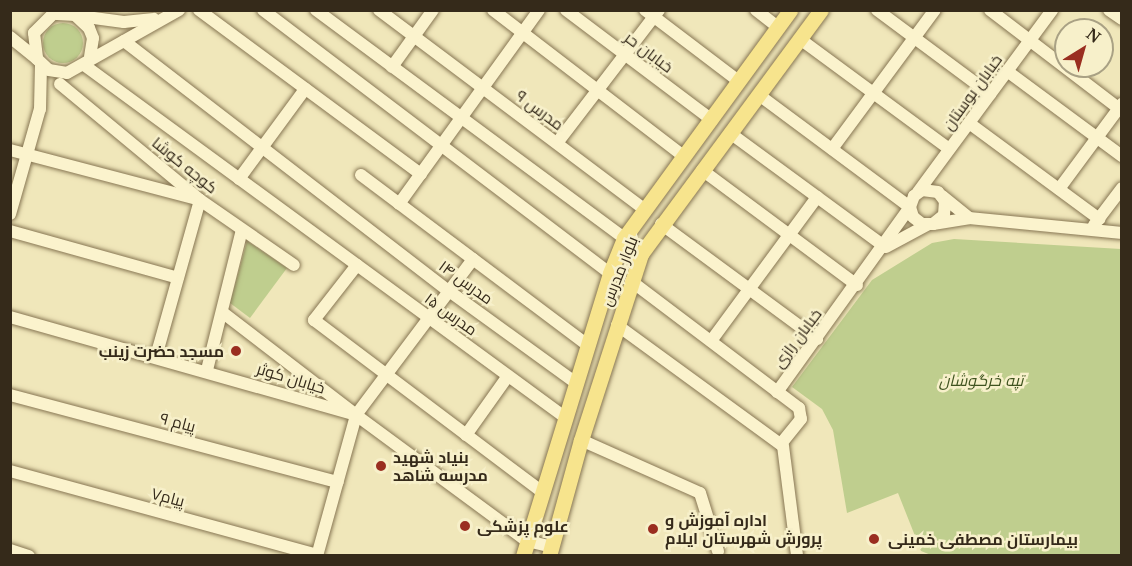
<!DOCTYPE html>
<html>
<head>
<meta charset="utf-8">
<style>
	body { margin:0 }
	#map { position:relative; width:1132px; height:566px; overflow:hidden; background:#f0e7ba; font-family:"Noto Serif",Cairo,serif }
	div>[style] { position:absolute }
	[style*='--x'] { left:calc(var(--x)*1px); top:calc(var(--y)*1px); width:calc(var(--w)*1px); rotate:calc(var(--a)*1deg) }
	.green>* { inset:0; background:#bfce8e }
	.round { border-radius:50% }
	.roads { filter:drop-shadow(0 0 2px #877653) drop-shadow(0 0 2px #877653) }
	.minor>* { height:12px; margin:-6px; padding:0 6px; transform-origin:6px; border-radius:6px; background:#fbf3cd }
	.major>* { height:15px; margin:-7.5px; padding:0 7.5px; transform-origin:7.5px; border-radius:7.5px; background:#f7e48d }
	.dots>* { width:16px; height:16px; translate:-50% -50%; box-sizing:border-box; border:3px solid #f7f0ca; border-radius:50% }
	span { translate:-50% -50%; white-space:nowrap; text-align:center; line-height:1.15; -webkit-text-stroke:5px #f7f0ca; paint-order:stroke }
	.street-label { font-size:16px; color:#352a1a }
	.poi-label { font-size:16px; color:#352a1a; font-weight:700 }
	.right { translate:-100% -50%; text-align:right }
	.left { translate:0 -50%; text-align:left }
	.park-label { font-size:16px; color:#3f531f; font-style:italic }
	.frame { position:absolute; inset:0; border:12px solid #352a1a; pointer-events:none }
	.north { position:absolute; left:1054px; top:18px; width:60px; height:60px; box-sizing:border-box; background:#f7f0ca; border:2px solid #a9a184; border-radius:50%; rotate:37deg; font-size:16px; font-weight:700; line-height:24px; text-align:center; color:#352a1a }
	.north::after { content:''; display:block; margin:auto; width:21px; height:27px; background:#9a2e20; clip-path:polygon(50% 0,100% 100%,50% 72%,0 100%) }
</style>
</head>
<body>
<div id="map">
	<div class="green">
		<div class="round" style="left:43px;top:23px;width:40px;height:40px"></div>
		<div style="clip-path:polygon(954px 239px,1121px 249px,1121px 555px,931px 555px,921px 551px,898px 493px,847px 513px,833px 430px,822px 409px,792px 387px,872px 280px,932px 243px)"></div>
		<div style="clip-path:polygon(247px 241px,287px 268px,250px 318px,230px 303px)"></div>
	</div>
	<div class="roads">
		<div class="minor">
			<div style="--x:199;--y:10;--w:276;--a:36.5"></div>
			<div style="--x:263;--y:10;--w:435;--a:37.2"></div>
			<div style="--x:316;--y:10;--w:383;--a:36.5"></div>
			<div style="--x:379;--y:10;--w:333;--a:36.9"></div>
			<div style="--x:493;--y:10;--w:240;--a:37.5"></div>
			<div style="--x:566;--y:10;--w:183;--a:37"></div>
			<div style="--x:645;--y:10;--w:119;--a:37.2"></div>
			<div style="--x:756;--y:10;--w:28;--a:38"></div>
			<div style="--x:877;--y:10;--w:141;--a:36.6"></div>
			<div style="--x:990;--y:10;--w:166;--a:37.4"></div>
			<div style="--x:1109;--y:10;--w:16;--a:35"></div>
			<div style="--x:79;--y:16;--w:45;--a:7.6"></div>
			<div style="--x:124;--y:22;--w:30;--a:-6"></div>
			<div style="--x:10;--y:37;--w:35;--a:39"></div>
			<div style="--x:800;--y:39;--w:185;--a:36.4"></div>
			<div style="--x:124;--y:41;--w:410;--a:37.6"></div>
			<div style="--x:449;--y:291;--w:157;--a:35.9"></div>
			<div style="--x:90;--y:57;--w:19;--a:-81"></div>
			<div style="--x:93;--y:38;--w:11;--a:-112"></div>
			<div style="--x:89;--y:28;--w:19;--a:-137"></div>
			<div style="--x:75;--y:15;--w:22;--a:-177"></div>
			<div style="--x:53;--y:14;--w:27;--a:135"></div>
			<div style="--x:34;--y:33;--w:26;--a:83"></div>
			<div style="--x:37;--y:59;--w:16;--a:43"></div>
			<div style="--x:49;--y:70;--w:18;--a:9"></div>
			<div style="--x:67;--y:73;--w:129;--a:-29.4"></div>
			<div style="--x:84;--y:65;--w:597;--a:36.22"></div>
			<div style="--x:392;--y:67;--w:70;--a:-54.3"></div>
			<div style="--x:1007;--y:71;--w:143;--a:36.5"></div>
			<div style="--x:60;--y:84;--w:182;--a:39.6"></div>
			<div style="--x:200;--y:200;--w:114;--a:34.7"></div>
			<div style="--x:759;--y:95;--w:188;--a:36.6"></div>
			<div style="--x:910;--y:207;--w:228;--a:125.7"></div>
			<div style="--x:969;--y:123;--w:162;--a:36.4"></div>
			<div style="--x:730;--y:133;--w:192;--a:36.3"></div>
			<div style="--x:557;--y:143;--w:168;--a:-52.5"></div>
			<div style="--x:832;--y:149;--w:173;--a:-53.5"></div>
			<div style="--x:10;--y:150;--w:196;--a:14.7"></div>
			<div style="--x:200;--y:200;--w:163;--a:105.7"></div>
			<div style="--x:702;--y:170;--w:193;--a:36.6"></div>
			<div style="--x:361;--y:175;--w:285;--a:36.9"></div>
			<div style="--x:239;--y:179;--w:112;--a:-53.7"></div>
			<div style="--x:1059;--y:189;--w:106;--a:-53.5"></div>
			<div style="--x:918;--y:192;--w:226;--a:-53.6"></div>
			<div style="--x:942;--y:196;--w:35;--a:39"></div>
			<div style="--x:399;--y:204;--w:239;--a:-54.2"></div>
			<div style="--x:10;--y:214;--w:109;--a:-74.1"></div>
			<div style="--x:40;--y:109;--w:44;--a:-88.7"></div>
			<div style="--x:661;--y:224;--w:194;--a:36.4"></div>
			<div style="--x:933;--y:224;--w:14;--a:-39"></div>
			<div style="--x:944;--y:215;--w:14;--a:-86"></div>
			<div style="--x:945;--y:201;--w:11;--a:-128"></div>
			<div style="--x:938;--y:192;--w:16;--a:-173"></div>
			<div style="--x:922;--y:190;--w:10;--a:143"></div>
			<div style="--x:914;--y:196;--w:12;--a:110"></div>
			<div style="--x:910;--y:207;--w:10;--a:73"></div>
			<div style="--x:913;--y:217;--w:11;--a:38"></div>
			<div style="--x:922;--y:224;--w:11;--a:0"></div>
			<div style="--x:933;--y:224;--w:36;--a:-9"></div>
			<div style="--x:969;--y:218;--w:154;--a:5.6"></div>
			<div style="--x:1094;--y:225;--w:46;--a:-52.9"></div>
			<div style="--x:10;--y:231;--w:174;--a:15.6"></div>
			<div style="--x:886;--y:247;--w:47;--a:-28.2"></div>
			<div style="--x:357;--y:265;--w:70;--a:128"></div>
			<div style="--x:314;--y:320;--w:284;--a:37"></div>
			<div style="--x:631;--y:281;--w:211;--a:37.1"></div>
			<div style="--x:799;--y:408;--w:11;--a:80"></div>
			<div style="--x:801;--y:419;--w:32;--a:129"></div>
			<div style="--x:222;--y:312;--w:163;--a:37.5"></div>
			<div style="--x:10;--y:317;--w:360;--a:15.8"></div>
			<div style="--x:356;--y:415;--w:212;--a:36.4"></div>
			<div style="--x:527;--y:541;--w:26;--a:13"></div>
			<div style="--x:617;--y:325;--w:205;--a:36.1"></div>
			<div style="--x:783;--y:446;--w:111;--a:82.7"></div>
			<div style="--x:711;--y:341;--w:179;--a:-53.6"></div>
			<div style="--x:207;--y:370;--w:144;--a:-76"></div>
			<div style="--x:10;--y:395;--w:339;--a:14.9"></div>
			<div style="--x:466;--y:435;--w:72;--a:-54.6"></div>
			<div style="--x:581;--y:440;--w:130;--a:24"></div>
			<div style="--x:700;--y:493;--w:61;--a:72.8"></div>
			<div style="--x:10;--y:471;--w:318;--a:15.3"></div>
			<div style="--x:10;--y:550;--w:20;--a:18"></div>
			<div style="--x:317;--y:556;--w:146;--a:-74.5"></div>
			<div style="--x:356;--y:415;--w:195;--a:-53.1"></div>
		</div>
		<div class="major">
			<div style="--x:523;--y:556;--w:296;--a:-72.9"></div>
			<div style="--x:610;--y:273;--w:38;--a:-68"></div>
			<div style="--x:624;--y:238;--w:282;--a:-53.9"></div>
			<div style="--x:549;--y:556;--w:120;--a:-74.6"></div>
			<div style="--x:581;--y:440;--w:195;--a:-72.1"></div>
			<div style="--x:641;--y:254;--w:303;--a:-53.6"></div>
		</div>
	</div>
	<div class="dots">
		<div style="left:236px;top:351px;background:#9a2e20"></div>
		<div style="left:381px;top:466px;background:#9a2e20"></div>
		<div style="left:465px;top:526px;background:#9a2e20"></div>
		<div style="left:653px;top:529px;background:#9a2e20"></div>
		<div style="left:874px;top:539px;background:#9a2e20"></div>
	</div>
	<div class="street-label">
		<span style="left:649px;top:52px;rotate:37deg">خیابان حر</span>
		<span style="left:972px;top:92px;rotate:-54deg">خیابان بوستان</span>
		<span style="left:540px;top:110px;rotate:37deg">مدرس ۹</span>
		<span style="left:185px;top:165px;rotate:39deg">کوچه کوشا</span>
		<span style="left:619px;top:271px;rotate:-68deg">بلوار مدرس</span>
		<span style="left:466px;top:282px;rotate:36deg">مدرس ۱۴</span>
		<span style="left:451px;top:314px;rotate:36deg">مدرس ۱۵</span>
		<span style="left:797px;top:338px;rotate:-53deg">خیابان رازی</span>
		<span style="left:291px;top:378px;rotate:17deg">خیابان کوثر</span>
		<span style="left:178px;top:422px;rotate:15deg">پیام ۹</span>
		<span style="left:168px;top:497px;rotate:15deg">پیام۷</span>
	</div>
	<div class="poi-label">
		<span class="right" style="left:224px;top:351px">مسجد حضرت زینب</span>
		<span class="left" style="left:393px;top:466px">بنیاد شهید<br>مدرسه شاهد</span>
		<span class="left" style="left:665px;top:529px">اداره آموزش و<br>پرورش شهرستان ایلام</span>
		<span class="left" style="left:477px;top:526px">علوم پزشکی</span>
		<span class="left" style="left:888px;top:539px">بیمارستان مصطفی خمینی</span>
	</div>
	<div class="park-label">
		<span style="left:981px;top:380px">تپه خرگوشان</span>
	</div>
	<div class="frame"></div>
	<div class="north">N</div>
</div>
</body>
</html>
